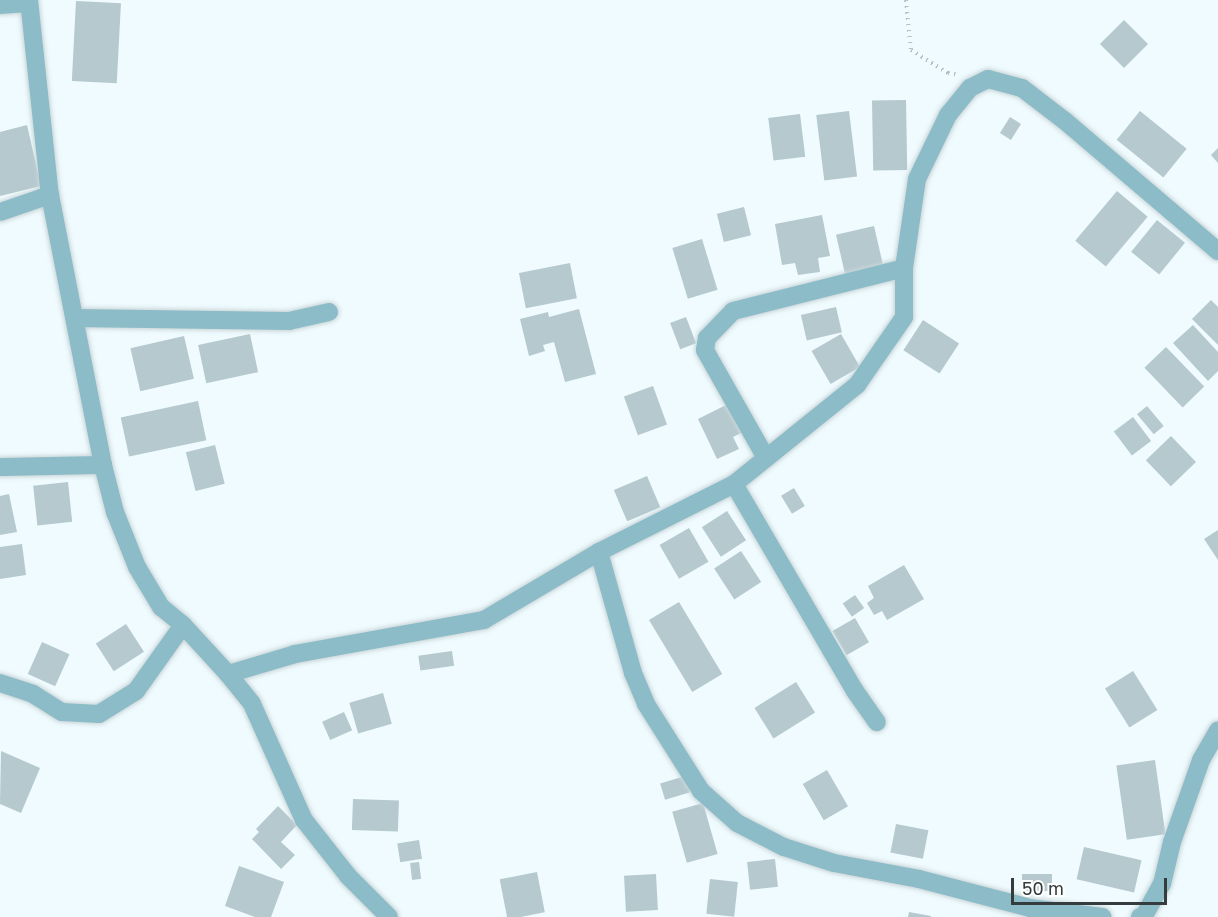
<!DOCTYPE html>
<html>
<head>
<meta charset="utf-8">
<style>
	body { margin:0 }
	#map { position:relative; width:1218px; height:917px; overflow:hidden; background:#effbfe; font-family:"Golos Text",sans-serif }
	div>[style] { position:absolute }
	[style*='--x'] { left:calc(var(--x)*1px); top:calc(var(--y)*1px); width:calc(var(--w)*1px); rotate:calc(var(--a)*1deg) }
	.building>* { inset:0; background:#b5c9ce; transform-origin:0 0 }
	.path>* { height:4px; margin-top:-2px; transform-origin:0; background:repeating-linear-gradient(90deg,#b5c0c3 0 1.5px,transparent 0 6px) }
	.roads { filter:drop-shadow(0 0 2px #cad5d8) drop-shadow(0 0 2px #cad5d8) }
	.minor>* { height:18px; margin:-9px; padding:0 9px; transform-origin:9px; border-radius:9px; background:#8cbcc8 }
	span { translate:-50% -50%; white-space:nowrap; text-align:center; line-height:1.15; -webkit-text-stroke:5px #fff; paint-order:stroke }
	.scale { position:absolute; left:1011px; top:878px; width:156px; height:27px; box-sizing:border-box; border:3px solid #343c3e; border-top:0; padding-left:8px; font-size:18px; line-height:21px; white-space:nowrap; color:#343c3e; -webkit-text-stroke:4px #fff; paint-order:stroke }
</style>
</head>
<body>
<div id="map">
	<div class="building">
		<div style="left:76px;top:1px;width:45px;height:80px;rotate:3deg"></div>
		<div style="left:1124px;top:20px;width:34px;height:34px;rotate:45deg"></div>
		<div style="left:906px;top:100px;width:70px;height:34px;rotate:89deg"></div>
		<div style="left:849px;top:111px;width:66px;height:33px;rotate:83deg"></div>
		<div style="left:1140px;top:111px;width:60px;height:37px;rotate:39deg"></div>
		<div style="left:800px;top:114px;width:43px;height:32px;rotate:83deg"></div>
		<div style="left:1010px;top:117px;width:13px;height:19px;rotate:32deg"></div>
		<div style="clip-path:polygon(27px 125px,41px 186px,0 196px,0 132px)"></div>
		<div style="clip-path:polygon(1218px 148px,1218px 163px,1211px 155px)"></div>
		<div style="left:1117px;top:191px;width:40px;height:65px;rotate:40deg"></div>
		<div style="left:744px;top:207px;width:29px;height:28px;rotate:76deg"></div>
		<div style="clip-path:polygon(822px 215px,830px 256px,818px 258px,820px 272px,798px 275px,795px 263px,782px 265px,775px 224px)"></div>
		<div style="left:1157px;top:220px;width:36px;height:41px;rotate:39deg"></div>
		<div style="left:874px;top:226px;width:43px;height:39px;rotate:77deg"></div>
		<div style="left:702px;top:239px;width:53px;height:31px;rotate:73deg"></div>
		<div style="left:570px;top:263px;width:36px;height:52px;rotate:79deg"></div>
		<div style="clip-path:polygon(1211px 300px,1218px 307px,1218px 345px,1192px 319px)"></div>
		<div style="left:836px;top:307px;width:26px;height:36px;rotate:77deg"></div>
		<div style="clip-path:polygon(579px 309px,596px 374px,565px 382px,554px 342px,543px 345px,545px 351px,529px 356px,520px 319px,548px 312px,549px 317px)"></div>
		<div style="left:686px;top:317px;width:28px;height:17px;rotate:69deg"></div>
		<div style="left:923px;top:320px;width:43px;height:36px;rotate:33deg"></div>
		<div style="clip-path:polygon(1193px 325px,1218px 352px,1218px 371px,1208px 381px,1173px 343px)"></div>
		<div style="left:250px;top:334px;width:39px;height:53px;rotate:78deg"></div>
		<div style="left:841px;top:334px;width:38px;height:34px;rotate:60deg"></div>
		<div style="left:184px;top:336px;width:44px;height:55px;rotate:77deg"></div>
		<div style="left:1166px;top:347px;width:55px;height:30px;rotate:46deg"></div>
		<div style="left:653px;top:386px;width:41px;height:31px;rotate:70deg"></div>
		<div style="left:198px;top:401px;width:40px;height:79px;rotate:78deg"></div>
		<div style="clip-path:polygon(726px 405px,741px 433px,733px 437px,739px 449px,717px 459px,698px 419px)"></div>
		<div style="left:1147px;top:406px;width:26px;height:13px;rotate:50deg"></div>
		<div style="left:1133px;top:417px;width:30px;height:24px;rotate:53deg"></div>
		<div style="left:1171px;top:436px;width:36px;height:35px;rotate:46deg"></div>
		<div style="left:215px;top:445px;width:40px;height:30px;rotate:76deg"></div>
		<div style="left:647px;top:476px;width:34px;height:36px;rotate:67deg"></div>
		<div style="left:68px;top:482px;width:40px;height:35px;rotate:84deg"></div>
		<div style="left:794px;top:488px;width:21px;height:15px;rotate:59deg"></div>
		<div style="clip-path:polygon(9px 494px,17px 532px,0 535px,0 496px)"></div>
		<div style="left:727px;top:511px;width:35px;height:30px;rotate:57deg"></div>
		<div style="left:689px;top:528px;width:39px;height:34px;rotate:60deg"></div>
		<div style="clip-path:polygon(1218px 530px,1218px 560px,1204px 539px)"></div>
		<div style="clip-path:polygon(22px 544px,26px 575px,0 579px,0 547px)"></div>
		<div style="left:741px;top:551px;width:37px;height:32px;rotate:57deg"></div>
		<div style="clip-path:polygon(904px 565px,924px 599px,887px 620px,882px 611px,874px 615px,867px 603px,874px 598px,868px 586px)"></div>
		<div style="left:855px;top:595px;width:16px;height:15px;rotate:55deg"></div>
		<div style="left:679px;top:602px;width:84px;height:35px;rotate:59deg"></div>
		<div style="left:855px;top:618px;width:28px;height:26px;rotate:60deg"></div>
		<div style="left:126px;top:624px;width:33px;height:36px;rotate:57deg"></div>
		<div style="left:42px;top:642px;width:30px;height:35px;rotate:24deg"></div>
		<div style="left:452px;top:651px;width:15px;height:34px;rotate:82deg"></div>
		<div style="left:1133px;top:671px;width:46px;height:33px;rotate:58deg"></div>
		<div style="left:796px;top:682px;width:36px;height:49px;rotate:58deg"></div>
		<div style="left:383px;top:693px;width:32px;height:35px;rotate:74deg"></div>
		<div style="left:344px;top:712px;width:20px;height:24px;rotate:66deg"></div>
		<div style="clip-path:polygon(1px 751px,40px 768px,21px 813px,0 804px)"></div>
		<div style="left:1155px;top:760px;width:75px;height:39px;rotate:82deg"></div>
		<div style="left:827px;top:770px;width:42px;height:28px;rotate:60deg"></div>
		<div style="left:685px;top:776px;width:17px;height:26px;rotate:73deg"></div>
		<div style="left:353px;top:799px;width:46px;height:31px;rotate:2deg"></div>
		<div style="left:703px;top:803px;width:53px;height:32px;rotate:74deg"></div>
		<div style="clip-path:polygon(278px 806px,297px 825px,281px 842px,295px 855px,281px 869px,252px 839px,259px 832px,256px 829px)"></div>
		<div style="left:896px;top:824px;width:33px;height:29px;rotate:11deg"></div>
		<div style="left:419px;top:840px;width:19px;height:22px;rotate:81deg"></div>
		<div style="left:1084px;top:847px;width:59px;height:33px;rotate:13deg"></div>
		<div style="left:775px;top:859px;width:28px;height:28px;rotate:84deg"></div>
		<div style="left:419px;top:862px;width:17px;height:9px;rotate:83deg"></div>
		<div style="clip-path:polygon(239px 866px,284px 882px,271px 917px,255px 917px,225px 906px)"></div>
		<div style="left:537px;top:872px;width:41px;height:38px;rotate:79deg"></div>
		<div style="left:656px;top:874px;width:36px;height:32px;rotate:87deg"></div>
		<div style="left:1052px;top:874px;width:17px;height:30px;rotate:90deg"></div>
		<div style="left:710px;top:879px;width:28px;height:35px;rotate:6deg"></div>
		<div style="clip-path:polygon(909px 912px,931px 916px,931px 917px,908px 917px)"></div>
	</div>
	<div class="path">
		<div style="--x:906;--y:0;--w:50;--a:84.3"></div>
		<div style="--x:911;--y:50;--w:44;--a:31.9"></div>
		<div style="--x:948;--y:73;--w:10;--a:11"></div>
	</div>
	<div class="roads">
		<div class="minor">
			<div style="--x:29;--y:0;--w:196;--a:83.9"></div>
			<div style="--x:50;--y:195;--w:275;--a:78.9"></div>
			<div style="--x:103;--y:465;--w:49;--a:75.7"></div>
			<div style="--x:115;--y:512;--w:59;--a:68.2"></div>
			<div style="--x:137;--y:567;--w:47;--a:59"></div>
			<div style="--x:161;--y:607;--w:28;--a:39"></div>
			<div style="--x:183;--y:625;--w:67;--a:47.4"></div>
			<div style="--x:228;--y:674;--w:38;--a:51"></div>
			<div style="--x:252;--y:704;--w:127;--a:65.9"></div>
			<div style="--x:304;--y:820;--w:71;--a:51.8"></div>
			<div style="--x:348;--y:876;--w:58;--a:45"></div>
			<div style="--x:0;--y:5;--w:28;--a:-4"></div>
			<div style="--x:0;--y:212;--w:53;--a:-18.8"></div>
			<div style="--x:75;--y:318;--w:214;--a:0.8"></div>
			<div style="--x:289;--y:321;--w:41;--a:-12.7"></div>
			<div style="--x:766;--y:458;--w:124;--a:-119.5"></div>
			<div style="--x:705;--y:350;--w:12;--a:-81"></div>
			<div style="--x:707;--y:338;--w:37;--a:-46"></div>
			<div style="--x:733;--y:311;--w:176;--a:-14.1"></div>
			<div style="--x:0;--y:467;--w:103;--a:-1.1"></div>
			<div style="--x:734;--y:484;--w:240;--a:59.7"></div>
			<div style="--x:855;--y:691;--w:38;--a:55"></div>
			<div style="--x:599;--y:552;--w:126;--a:74.3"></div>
			<div style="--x:633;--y:673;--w:34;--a:67"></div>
			<div style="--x:646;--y:704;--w:103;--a:57.7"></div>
			<div style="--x:701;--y:791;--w:48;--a:41.6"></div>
			<div style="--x:737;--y:823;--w:53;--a:27.1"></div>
			<div style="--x:784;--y:847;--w:52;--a:17.7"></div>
			<div style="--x:834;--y:863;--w:86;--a:10.7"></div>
			<div style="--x:919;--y:879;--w:115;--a:14.6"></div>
			<div style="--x:1030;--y:908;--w:73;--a:7.1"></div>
			<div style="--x:228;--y:674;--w:70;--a:-16.6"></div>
			<div style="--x:295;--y:654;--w:192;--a:-10.2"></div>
			<div style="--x:484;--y:620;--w:134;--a:-30.6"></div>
			<div style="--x:599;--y:552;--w:151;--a:-26.7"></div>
			<div style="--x:734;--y:484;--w:158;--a:-38.8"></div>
			<div style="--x:857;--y:385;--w:83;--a:-55.3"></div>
			<div style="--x:904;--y:317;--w:49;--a:-90"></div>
			<div style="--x:904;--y:268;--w:90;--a:-81.7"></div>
			<div style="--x:917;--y:179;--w:71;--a:-64.2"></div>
			<div style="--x:948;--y:115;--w:35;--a:-51"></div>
			<div style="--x:970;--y:88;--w:20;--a:-27"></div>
			<div style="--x:988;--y:79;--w:35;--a:15"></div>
			<div style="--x:1022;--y:88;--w:54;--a:37.5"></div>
			<div style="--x:1065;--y:121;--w:201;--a:40.4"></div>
			<div style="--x:0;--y:683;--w:35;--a:18"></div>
			<div style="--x:33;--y:694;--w:34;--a:32"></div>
			<div style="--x:62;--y:712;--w:37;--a:3"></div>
			<div style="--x:99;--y:714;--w:44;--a:-31.9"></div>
			<div style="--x:136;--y:691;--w:81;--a:-54.5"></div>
			<div style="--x:1140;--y:917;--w:4;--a:-14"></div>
			<div style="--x:1144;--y:916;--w:37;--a:-61"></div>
			<div style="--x:1162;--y:884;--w:43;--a:-76.6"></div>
			<div style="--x:1172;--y:842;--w:87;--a:-70.5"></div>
			<div style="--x:1201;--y:760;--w:34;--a:-60"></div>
		</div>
	</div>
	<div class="scale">50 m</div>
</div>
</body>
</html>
